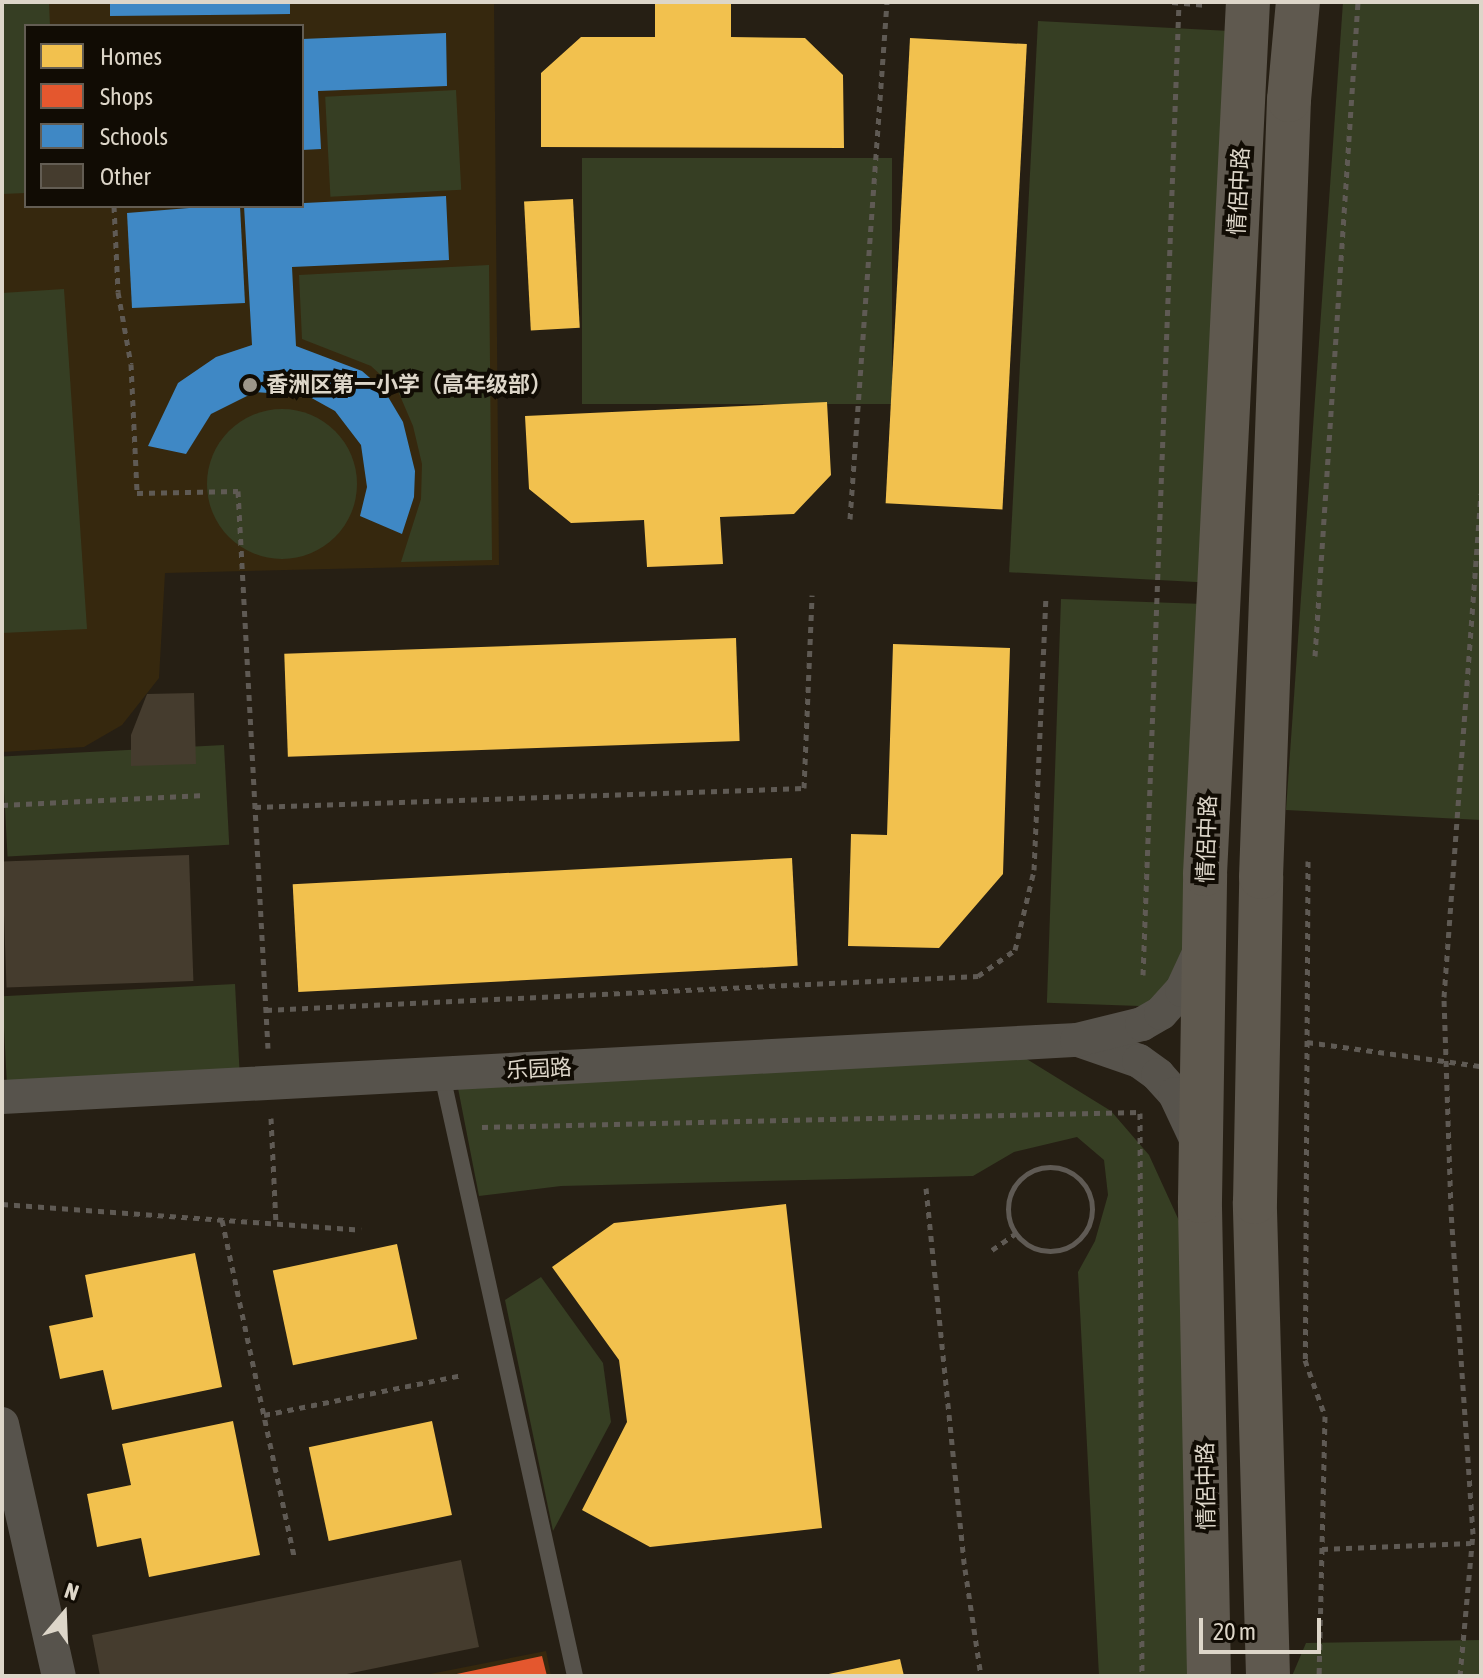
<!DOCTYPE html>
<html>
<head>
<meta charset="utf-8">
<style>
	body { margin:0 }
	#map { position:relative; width:1483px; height:1678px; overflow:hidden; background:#261f14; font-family:"Asap Condensed","Noto Sans SC",sans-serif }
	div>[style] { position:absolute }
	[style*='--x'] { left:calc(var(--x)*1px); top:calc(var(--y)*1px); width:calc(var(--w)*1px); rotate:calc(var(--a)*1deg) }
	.built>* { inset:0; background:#36280e }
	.green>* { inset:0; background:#363e23; transform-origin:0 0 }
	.round { border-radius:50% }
	.homes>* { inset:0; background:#f2c14e; transform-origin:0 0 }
	.shops>* { inset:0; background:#e4572e }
	.schools>* { inset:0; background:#3f88c5 }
	.building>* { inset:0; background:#453c2e; transform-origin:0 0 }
	.path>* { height:5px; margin-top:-2.5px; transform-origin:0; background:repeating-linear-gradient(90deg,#5f5a54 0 6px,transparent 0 12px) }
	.path>.ring { margin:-2.5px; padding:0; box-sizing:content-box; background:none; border:5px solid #5f5a54; border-radius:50% }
	.lane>* { height:16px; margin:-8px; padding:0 8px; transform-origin:8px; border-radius:8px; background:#57534c }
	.street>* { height:34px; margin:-17px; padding:0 17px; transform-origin:17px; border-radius:17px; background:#57534c }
	.highway>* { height:44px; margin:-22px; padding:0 22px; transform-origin:22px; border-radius:22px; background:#5f594f }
	.dots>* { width:22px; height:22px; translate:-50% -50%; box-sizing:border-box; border:4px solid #110c04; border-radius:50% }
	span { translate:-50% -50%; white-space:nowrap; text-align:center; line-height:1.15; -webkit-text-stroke:8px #110c04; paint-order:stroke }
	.street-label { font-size:22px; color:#ddd6c9 }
	.poi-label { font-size:22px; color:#ddd6c9; font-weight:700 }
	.left { translate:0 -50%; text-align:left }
	.frame { position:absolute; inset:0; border:4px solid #ddd6c9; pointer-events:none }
	.legend { position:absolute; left:24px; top:24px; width:280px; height:184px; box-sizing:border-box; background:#110c04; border:2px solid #635d53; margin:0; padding:10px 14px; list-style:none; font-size:24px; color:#ddd6c9 }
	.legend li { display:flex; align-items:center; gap:16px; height:40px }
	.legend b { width:40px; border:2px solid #635d53 }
	.north { position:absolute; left:24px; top:1574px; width:80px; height:80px; -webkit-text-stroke:6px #110c04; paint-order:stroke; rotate:19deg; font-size:22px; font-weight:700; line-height:32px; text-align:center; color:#ddd6c9 }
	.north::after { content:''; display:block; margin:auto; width:28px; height:36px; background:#ddd6c9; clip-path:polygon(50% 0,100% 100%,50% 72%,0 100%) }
	.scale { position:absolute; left:1199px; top:1618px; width:122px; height:36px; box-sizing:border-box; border:4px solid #ddd6c9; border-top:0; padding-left:10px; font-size:24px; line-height:28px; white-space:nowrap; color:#ddd6c9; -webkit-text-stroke:6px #110c04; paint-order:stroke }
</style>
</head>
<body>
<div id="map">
	<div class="built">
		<div style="clip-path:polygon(evenodd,2px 2px,494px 2px,499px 565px,165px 573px,159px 678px,122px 725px,84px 747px,2px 752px,2px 2px,26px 26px,302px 26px,302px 206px,26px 206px,26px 26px)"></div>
		<div style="clip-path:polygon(546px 1651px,551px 1676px,420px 1676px)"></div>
	</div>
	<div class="green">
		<div style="clip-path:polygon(2px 2px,49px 2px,50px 26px,26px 26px,26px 193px,2px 194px)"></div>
		<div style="clip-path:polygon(1343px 2px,1481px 2px,1481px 820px,1286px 810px)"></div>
		<div style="left:1038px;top:21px;width:197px;height:552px;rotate:3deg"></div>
		<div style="left:456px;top:90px;width:100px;height:131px;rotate:87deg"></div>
		<div style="left:582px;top:158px;width:310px;height:246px"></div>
		<div style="clip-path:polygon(489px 265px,492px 560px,401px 562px,421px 499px,422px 464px,413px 426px,398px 391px,371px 366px,302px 339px,299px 275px)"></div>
		<div style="clip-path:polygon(64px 289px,87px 629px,2px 633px,2px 293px)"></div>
		<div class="round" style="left:207px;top:409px;width:150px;height:150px"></div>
		<div style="left:1061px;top:599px;width:143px;height:404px;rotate:2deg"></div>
		<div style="left:224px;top:745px;width:100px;height:222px;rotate:87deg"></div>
		<div style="left:235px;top:984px;width:95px;height:233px;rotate:87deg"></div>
		<div style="clip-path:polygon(1025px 1058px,1111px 1111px,1149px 1155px,1186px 1236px,1189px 1676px,1099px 1676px,1078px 1272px,1095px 1241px,1108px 1195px,1104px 1160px,1077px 1137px,1014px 1152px,973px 1176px,561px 1186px,479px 1196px,457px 1083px)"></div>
		<div style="clip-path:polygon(541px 1277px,603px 1363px,611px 1422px,553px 1531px,505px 1300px)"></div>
		<div style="clip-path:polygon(1481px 1640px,1481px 1676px,1292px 1676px,1306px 1643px)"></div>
	</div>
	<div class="homes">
		<div style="clip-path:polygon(655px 2px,731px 2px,731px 37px,805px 38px,843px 75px,844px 148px,541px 147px,541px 73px,581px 37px,655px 37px)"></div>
		<div style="left:910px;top:38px;width:117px;height:466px;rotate:3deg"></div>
		<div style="left:573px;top:199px;width:129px;height:49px;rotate:87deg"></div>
		<div style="clip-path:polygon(827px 402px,831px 475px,794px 514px,720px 517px,723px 564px,647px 567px,644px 520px,571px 523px,529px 489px,525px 416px)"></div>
		<div style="left:736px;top:638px;width:103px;height:452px;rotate:88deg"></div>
		<div style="clip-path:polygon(893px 644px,1010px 648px,1003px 874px,939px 948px,848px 946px,851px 834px,887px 835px)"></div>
		<div style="left:792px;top:858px;width:108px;height:500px;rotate:87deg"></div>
		<div style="clip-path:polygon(786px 1204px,822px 1528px,650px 1547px,582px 1510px,627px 1422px,619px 1360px,552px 1267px,614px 1223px)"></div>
		<div style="left:397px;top:1244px;width:97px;height:127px;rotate:78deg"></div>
		<div style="clip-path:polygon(195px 1253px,222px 1387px,112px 1410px,103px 1370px,60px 1379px,49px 1326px,93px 1317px,85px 1275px)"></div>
		<div style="clip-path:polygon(233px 1421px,260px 1555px,149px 1577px,141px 1538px,97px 1547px,87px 1494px,131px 1485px,122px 1444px)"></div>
		<div style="left:432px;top:1421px;width:96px;height:126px;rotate:78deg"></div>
		<div style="clip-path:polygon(900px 1659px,904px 1676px,824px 1676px,824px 1675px)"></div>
	</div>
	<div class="shops">
		<div style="clip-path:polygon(542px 1656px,547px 1676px,452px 1676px,452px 1675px)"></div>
	</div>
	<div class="schools">
		<div style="clip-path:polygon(110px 2px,290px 2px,290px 14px,110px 16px)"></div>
		<div style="clip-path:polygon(446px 33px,447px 86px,318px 91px,321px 149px,302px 150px,302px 39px)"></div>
		<div style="clip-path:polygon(446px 196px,449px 260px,292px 267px,296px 346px,362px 371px,384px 390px,403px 422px,415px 471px,414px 497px,402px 534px,360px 516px,367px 487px,361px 445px,335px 411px,308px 396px,255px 392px,211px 414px,186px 454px,148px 446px,178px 383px,216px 357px,252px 345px,244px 206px)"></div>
		<div style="clip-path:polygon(214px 206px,240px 206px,245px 303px,132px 308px,127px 213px)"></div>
	</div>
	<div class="building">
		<div style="clip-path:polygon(194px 693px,196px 764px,131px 766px,131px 735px,147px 694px)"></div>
		<div style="left:189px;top:855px;width:126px;height:187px;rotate:88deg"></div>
		<div style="clip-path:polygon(461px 1560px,479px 1647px,337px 1676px,100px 1676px,92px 1635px)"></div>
	</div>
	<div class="path">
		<div style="--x:1172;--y:2;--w:35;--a:5"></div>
		<div style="--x:114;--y:206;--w:86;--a:87.3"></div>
		<div style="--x:118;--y:292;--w:73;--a:79.8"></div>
		<div style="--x:131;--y:364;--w:129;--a:87.3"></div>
		<div style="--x:137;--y:493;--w:101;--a:-1.1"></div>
		<div style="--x:238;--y:491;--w:558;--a:86.92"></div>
		<div style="--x:850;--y:519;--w:518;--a:-85.91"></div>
		<div style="--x:1315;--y:656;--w:655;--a:-86.24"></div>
		<div style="--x:2;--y:805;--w:203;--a:-2.8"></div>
		<div style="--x:255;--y:807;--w:549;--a:-1.98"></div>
		<div style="--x:804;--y:788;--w:193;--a:-87.6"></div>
		<div style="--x:1308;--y:861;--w:499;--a:90.3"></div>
		<div style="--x:1305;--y:1360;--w:59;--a:70.3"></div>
		<div style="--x:1325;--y:1416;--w:260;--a:91.3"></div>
		<div style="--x:1143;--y:975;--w:974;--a:-87.88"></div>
		<div style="--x:266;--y:1010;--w:713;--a:-2.73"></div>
		<div style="--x:978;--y:976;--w:45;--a:-35.1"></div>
		<div style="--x:1015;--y:950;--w:82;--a:-76.6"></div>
		<div style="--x:1034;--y:870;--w:270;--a:-87.5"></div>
		<div style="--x:1307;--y:1042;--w:176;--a:7.9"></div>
		<div style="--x:1140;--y:1113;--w:563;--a:89.8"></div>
		<div style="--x:271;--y:1118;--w:106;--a:87.3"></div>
		<div style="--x:482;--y:1127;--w:658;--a:-1.31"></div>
		<div class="ring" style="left:1008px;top:1167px;width:79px;height:79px"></div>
		<div style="--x:926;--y:1188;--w:383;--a:84.2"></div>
		<div style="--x:965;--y:1569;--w:108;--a:81.5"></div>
		<div style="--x:2;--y:1204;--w:360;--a:4.1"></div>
		<div style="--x:222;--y:1220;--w:344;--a:77.9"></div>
		<div style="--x:992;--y:1250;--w:28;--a:-35"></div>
		<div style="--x:264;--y:1415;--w:203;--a:-11.4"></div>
		<div style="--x:1322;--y:1549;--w:149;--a:-2.3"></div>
		<div style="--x:1460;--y:1676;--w:143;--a:-84.8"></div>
		<div style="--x:1473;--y:1534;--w:325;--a:-93.9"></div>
		<div style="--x:1451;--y:1210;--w:213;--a:-91.9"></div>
		<div style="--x:1444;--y:997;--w:505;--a:-85.8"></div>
	</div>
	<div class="lane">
		<div style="--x:442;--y:1075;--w:616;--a:77.52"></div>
	</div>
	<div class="street">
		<div style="--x:1081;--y:1041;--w:61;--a:19"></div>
		<div style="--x:1139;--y:1061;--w:24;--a:36"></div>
		<div style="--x:1158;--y:1075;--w:25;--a:48"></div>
		<div style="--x:1175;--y:1094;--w:56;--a:64.8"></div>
		<div style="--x:2;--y:1097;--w:1077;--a:-3.04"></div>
		<div style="--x:1077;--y:1040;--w:67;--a:-13.8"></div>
		<div style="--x:1142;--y:1024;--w:22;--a:-30"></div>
		<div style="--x:1161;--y:1013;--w:31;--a:-48"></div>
		<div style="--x:1182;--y:990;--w:43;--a:-65.2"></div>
		<div style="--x:2;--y:1424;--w:258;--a:77.3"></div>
	</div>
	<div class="highway">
		<div style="--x:1209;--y:1676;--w:475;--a:-91.1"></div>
		<div style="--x:1200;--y:1201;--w:327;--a:-89.1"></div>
		<div style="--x:1205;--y:874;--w:873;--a:-87.18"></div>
		<div style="--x:1268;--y:1676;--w:474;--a:-91.6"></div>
		<div style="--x:1255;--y:1202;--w:325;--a:-88.9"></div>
		<div style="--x:1261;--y:877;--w:778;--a:-87.94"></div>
		<div style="--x:1289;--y:100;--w:98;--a:-84.8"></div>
	</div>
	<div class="dots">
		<div style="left:250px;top:385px;background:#9d968a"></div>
	</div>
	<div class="street-label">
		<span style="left:1239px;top:191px;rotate:-87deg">情侶中路</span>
		<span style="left:1207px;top:839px;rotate:-88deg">情侶中路</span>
		<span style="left:539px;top:1069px;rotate:-3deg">乐园路</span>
		<span style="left:1206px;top:1486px;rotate:-91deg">情侶中路</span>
	</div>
	<div class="poi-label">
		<span class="left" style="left:266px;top:385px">香洲区第一小学（高年级部）</span>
	</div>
	<div class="frame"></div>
	<ul class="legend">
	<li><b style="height:22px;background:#f2c14e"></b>Homes</li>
	<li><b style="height:22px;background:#e4572e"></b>Shops</li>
	<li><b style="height:22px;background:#3f88c5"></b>Schools</li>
	<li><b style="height:22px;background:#453c2e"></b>Other</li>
	</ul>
	<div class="north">N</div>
	<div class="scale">20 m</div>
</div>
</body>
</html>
